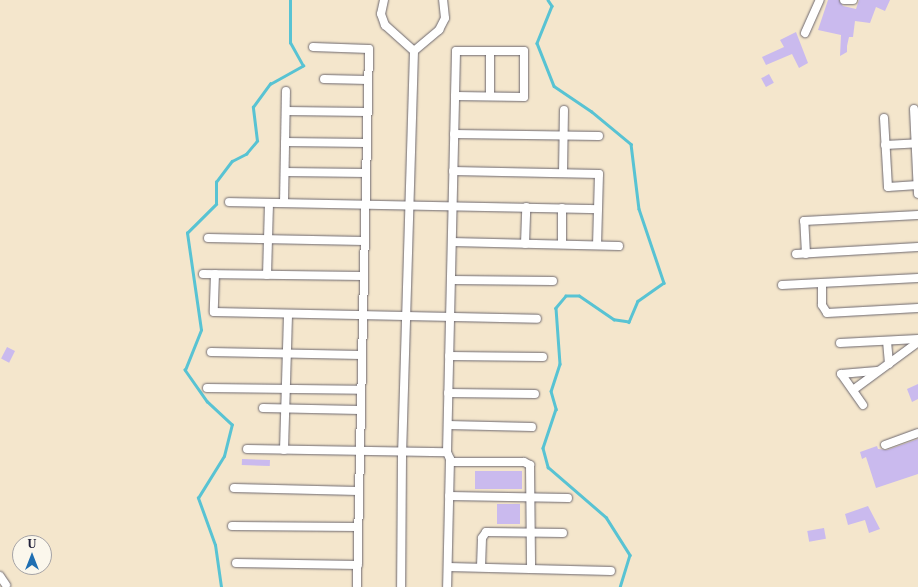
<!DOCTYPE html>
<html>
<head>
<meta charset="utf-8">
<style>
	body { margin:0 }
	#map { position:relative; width:918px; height:587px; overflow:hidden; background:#f4e6cc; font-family:"Libre Caslon Text",serif }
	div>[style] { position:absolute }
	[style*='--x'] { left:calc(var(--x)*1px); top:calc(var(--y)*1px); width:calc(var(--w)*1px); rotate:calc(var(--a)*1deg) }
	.stream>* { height:2.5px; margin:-1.25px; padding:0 1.25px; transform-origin:1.25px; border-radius:1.25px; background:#58c3d3 }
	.building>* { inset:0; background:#cabaee; transform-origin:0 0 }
	.roads { filter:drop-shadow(0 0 1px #6c676e) drop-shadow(0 0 1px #6c676e) }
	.street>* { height:8px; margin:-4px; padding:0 4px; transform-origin:4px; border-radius:4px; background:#fff }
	span { translate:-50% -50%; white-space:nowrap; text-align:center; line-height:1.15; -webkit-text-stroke:3.5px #fbf7ec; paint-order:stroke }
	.north { position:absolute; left:12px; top:535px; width:40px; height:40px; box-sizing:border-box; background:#fbf7ec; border:1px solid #a4a2a5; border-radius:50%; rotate:0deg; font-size:11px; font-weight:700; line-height:16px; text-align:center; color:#22223b }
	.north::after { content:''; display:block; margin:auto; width:14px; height:18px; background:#1f6fb2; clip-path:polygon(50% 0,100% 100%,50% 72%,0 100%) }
</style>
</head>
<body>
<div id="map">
	<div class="stream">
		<div style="--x:548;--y:0;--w:7;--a:56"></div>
		<div style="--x:552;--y:6;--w:40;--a:112"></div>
		<div style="--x:537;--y:43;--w:46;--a:68.4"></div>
		<div style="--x:554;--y:86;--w:45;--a:34"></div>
		<div style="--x:591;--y:111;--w:52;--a:39.5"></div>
		<div style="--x:631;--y:144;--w:65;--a:83"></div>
		<div style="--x:639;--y:209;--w:78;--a:71.3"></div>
		<div style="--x:664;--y:283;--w:32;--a:145"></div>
		<div style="--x:638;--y:301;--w:23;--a:113"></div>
		<div style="--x:629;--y:322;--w:15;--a:-172"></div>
		<div style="--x:614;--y:320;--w:42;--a:-145.6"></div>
		<div style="--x:579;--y:296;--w:13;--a:180"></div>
		<div style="--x:566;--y:296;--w:16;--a:130"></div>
		<div style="--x:556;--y:308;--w:56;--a:85.9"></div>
		<div style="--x:560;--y:364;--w:28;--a:108"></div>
		<div style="--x:551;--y:391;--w:19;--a:74"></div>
		<div style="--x:556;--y:409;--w:41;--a:108.4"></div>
		<div style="--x:543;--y:448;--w:20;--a:75"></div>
		<div style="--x:548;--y:467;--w:77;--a:40.8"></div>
		<div style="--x:606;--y:517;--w:45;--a:57.7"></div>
		<div style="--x:630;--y:555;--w:34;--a:107"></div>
		<div style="--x:221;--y:587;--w:42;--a:-98.1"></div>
		<div style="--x:215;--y:545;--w:50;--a:-109.9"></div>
		<div style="--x:198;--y:498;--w:49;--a:-58.2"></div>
		<div style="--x:224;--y:456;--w:32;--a:-76"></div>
		<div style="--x:232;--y:425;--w:34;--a:-137"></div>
		<div style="--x:207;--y:402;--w:39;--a:-125"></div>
		<div style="--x:185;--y:370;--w:43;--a:-68.2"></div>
		<div style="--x:201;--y:330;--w:98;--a:-98.2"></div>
		<div style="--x:187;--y:233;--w:41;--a:-45"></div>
		<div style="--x:216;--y:204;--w:22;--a:-90"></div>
		<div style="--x:216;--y:182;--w:26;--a:-53"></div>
		<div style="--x:232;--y:161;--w:16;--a:-27"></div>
		<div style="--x:246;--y:154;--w:17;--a:-50"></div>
		<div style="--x:257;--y:141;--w:34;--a:-97"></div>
		<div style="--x:253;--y:107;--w:29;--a:-54"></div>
		<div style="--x:270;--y:84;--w:38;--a:-29"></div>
		<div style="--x:303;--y:66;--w:26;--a:-119"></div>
		<div style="--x:290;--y:43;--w:43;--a:-90"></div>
	</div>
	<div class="building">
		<div style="clip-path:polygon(828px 0,839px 0,843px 6px,856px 9px,859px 0,890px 0,885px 11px,876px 7px,870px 23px,855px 21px,853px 37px,849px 37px,847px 46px,847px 52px,840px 56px,841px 35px,818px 30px)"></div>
		<div style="clip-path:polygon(796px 32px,808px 63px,799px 68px,792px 54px,766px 65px,762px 57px,784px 47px,780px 40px)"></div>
		<div style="left:769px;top:74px;width:10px;height:9px;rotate:61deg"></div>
		<div style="left:7px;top:347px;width:9px;height:13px;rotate:27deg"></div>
		<div style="clip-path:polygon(918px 384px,918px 399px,912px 402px,907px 389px)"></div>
		<div style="clip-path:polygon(918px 439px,918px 474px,876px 488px,866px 457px,862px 459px,860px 452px,877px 446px,878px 449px,887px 450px)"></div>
		<div style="left:242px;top:459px;width:28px;height:6px;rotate:2deg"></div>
		<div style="left:475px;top:471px;width:47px;height:18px"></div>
		<div style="left:497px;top:504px;width:23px;height:20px"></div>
		<div style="clip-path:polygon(868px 506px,880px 529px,869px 533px,865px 520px,848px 525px,845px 514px)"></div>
		<div style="left:824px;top:528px;width:11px;height:17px;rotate:80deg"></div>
	</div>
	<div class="roads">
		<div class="street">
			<div style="--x:384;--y:0;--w:14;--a:102"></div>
			<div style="--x:381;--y:14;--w:12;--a:70"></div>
			<div style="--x:385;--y:25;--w:39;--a:42"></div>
			<div style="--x:414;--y:51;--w:406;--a:91.7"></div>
			<div style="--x:402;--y:457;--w:130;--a:90.4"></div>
			<div style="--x:844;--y:0;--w:9;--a:0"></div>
			<div style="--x:805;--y:33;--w:36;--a:-66"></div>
			<div style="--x:313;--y:47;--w:56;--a:2"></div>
			<div style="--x:369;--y:49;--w:538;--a:91.28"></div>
			<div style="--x:414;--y:51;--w:33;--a:-40"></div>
			<div style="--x:439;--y:30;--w:13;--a:-63"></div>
			<div style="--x:445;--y:18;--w:18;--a:-96"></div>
			<div style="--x:490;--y:51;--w:45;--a:90"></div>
			<div style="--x:324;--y:79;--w:44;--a:1.3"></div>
			<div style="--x:914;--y:109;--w:85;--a:87.3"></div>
			<div style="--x:286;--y:111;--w:81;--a:0.7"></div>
			<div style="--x:884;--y:118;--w:69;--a:86.7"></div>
			<div style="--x:888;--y:187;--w:30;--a:-4"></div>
			<div style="--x:454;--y:134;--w:145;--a:0.8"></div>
			<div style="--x:285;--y:142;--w:82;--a:0.7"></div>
			<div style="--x:885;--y:145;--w:33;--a:-3"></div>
			<div style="--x:453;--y:171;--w:146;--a:1.2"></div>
			<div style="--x:599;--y:174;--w:71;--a:91.6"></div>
			<div style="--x:285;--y:172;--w:81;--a:0.7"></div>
			<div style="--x:563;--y:173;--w:63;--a:-89.1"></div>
			<div style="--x:229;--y:202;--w:369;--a:1.1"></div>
			<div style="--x:284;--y:203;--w:112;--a:-89"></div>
			<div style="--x:208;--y:238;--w:156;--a:1.1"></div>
			<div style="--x:452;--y:242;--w:167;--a:1.4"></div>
			<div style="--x:525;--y:244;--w:37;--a:-88"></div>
			<div style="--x:562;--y:244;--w:36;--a:-90"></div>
			<div style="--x:796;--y:254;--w:122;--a:-3.3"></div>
			<div style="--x:806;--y:254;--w:33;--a:-93"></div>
			<div style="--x:804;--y:221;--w:114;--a:-3"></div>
			<div style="--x:203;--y:274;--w:160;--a:0.7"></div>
			<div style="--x:215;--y:274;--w:38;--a:92"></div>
			<div style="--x:214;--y:312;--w:323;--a:1.2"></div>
			<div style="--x:267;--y:275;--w:72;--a:-88.4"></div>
			<div style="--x:451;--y:280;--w:102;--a:0.6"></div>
			<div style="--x:822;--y:283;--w:22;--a:90"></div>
			<div style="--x:822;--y:305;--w:9;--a:58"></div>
			<div style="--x:827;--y:313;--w:91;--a:-3.1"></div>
			<div style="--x:782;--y:285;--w:136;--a:-2.9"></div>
			<div style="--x:887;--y:341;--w:23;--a:85"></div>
			<div style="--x:840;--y:343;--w:78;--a:-2.9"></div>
			<div style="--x:211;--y:352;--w:150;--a:1.1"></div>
			<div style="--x:449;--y:356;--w:94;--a:0.6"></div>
			<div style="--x:207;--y:388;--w:153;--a:0.7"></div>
			<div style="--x:853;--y:390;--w:81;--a:-36.4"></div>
			<div style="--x:448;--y:393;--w:87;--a:0.7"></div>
			<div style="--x:863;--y:405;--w:38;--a:-125"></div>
			<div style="--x:841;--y:374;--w:36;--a:-5"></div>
			<div style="--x:263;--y:408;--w:97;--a:1.2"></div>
			<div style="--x:448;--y:425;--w:84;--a:1.4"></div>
			<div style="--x:885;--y:445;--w:35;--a:-20"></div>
			<div style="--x:247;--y:449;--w:200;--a:0.9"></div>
			<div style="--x:447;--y:452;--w:8;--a:67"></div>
			<div style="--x:450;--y:459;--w:128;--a:91.3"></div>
			<div style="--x:284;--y:450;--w:136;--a:-88.3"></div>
			<div style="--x:447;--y:452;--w:356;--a:-88.7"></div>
			<div style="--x:455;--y:96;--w:45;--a:-88.7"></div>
			<div style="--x:456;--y:51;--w:68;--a:0"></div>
			<div style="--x:524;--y:51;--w:46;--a:90"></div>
			<div style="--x:524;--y:97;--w:69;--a:-179.2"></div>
			<div style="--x:450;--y:462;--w:74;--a:0"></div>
			<div style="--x:524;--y:462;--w:7;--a:27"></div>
			<div style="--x:530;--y:465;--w:104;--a:89.4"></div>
			<div style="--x:234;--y:488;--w:124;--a:1.4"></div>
			<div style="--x:449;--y:496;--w:119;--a:1"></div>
			<div style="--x:232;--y:526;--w:126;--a:0.5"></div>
			<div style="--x:236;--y:563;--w:122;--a:0.9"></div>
			<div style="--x:448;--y:567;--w:163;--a:1.4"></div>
			<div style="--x:481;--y:567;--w:29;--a:-88"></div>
			<div style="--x:482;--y:538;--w:7;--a:-56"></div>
			<div style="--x:486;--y:532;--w:77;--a:0.7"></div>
			<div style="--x:0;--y:576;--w:11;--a:56"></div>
		</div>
	</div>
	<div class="north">U</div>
</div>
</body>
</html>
